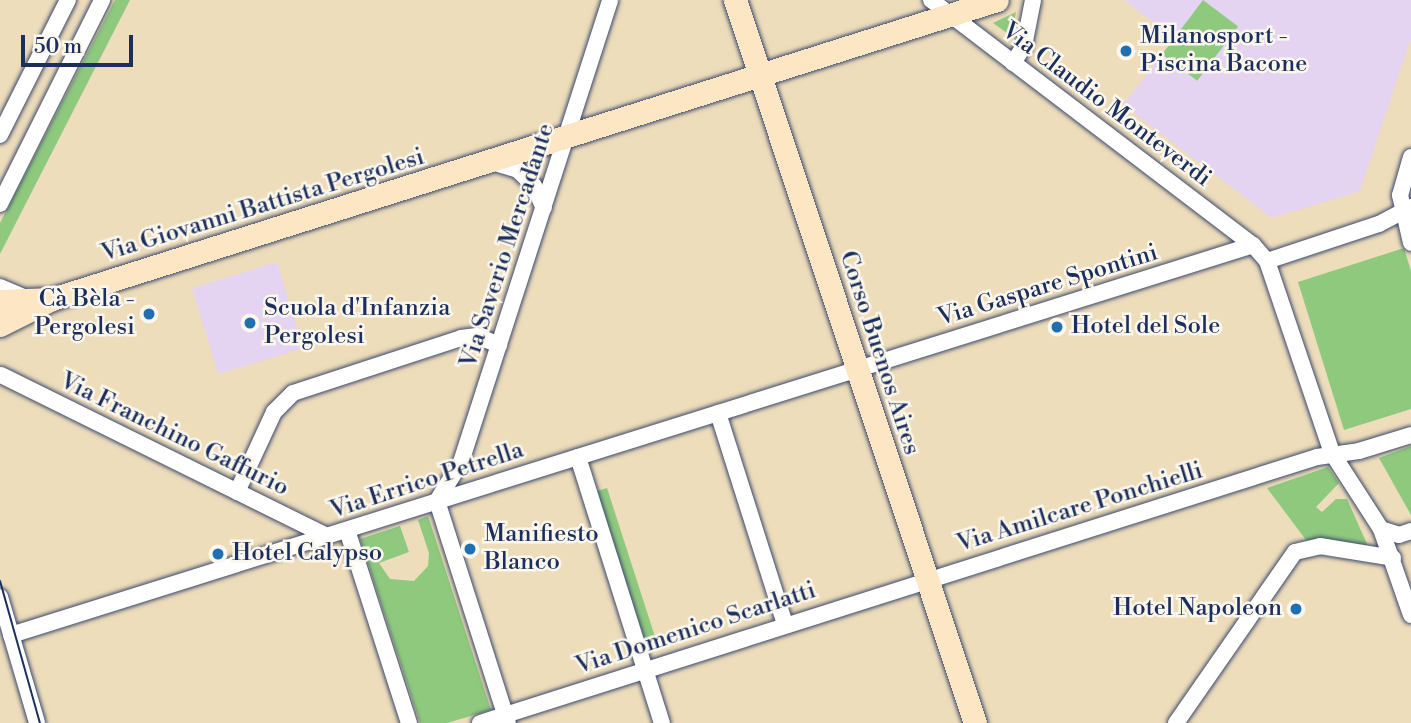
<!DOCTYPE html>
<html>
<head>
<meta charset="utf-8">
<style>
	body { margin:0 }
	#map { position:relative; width:1411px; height:723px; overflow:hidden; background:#edb; font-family:"Libre Bodoni",serif }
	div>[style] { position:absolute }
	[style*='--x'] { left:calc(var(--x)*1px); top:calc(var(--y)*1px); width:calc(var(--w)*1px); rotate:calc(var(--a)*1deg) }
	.built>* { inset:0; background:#e4d3f1; transform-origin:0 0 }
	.green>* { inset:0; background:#8fc97e; transform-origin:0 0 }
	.roads { filter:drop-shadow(0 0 2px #3b496c) drop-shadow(0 0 2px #3b496c) }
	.street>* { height:16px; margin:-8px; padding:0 8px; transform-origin:8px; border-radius:8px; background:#fff }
	.secondary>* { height:23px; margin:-11.5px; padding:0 11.5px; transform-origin:11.5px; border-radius:11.5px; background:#fce6c4 }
	.tram>* { height:2px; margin:-1px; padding:0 1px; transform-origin:1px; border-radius:1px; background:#1b2f5e }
	.dots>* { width:19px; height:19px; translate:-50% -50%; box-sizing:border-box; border:4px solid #fbf7ec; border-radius:50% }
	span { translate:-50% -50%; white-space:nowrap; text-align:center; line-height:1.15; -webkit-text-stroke:5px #fbf7ec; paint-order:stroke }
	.poi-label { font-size:24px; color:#1b2f5e }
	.left { translate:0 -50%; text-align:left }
	.right { translate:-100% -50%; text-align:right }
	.street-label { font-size:24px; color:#1b2f5e }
	.scale { position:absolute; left:21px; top:35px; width:112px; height:32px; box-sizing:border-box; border:4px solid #1b2f5e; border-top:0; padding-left:9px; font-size:21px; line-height:24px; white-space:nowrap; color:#1b2f5e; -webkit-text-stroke:5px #fbf7ec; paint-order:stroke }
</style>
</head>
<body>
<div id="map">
	<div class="built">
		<div style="clip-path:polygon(1124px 0,1411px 0,1411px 38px,1360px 191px,1272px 218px,1123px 105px,1174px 38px)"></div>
		<div style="left:277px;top:262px;width:90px;height:89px;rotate:73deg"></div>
	</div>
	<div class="green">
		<div style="clip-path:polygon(115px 0,130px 0,0 254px,0 223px)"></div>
		<div style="left:1203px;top:0;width:44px;height:68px;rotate:37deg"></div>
		<div style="clip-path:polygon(1016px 12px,1011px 36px,993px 23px)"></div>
		<div style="clip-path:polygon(1404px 248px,1411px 271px,1411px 409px,1344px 430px,1298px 282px)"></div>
		<div style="clip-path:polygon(1411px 446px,1411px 515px,1379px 458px)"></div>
		<div style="clip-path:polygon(1328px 467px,1339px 483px,1316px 507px,1322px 512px,1336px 499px,1347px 499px,1368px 546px,1306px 540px,1267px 488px)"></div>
		<div style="clip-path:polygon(607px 488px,658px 646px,643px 650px,597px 491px)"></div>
		<div style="clip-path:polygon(428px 516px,491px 710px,447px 723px,420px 723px,360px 539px,400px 526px,409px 552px,379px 563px,390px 579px,414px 581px,428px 566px,429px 553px,418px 520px)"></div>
	</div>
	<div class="roads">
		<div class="street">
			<div style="--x:931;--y:0;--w:405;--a:37.3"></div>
			<div style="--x:1253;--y:245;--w:21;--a:49"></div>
			<div style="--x:1267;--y:261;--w:203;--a:71.3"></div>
			<div style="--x:1332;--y:453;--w:90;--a:57.2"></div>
			<div style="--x:1381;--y:529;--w:91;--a:70.8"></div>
			<div style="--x:1013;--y:63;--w:20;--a:-57"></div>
			<div style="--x:1024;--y:46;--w:47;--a:-78.9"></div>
			<div style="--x:0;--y:135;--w:151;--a:-63.3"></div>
			<div style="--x:1411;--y:157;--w:40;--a:106"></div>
			<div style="--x:1400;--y:195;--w:49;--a:77.1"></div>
			<div style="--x:492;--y:162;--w:27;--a:17"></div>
			<div style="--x:518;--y:170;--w:23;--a:45"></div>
			<div style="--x:534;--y:186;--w:24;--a:66"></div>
			<div style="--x:0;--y:204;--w:228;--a:-63.4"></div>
			<div style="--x:1267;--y:261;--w:118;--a:-18.3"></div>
			<div style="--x:1379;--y:224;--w:36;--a:-28"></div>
			<div style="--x:0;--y:287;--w:25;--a:23"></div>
			<div style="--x:1;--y:375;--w:364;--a:26.3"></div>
			<div style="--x:718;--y:413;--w:221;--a:72.4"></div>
			<div style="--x:578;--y:457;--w:279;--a:72.5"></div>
			<div style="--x:237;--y:492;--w:88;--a:-65.2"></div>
			<div style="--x:274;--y:412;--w:27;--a:-45"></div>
			<div style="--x:293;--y:393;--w:177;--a:-18.1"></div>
			<div style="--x:461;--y:338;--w:16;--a:-7"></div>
			<div style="--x:477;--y:336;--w:24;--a:22"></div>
			<div style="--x:437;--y:501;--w:46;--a:-58.4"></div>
			<div style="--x:461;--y:462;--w:485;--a:-72.1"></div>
			<div style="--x:437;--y:501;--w:233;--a:72.3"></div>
			<div style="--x:1381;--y:529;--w:19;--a:18"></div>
			<div style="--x:1399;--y:535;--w:13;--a:-18"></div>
			<div style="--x:347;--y:530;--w:203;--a:72.2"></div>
			<div style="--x:0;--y:597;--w:131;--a:73.6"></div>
			<div style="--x:11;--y:635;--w:1302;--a:-17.43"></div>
			<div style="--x:480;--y:723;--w:878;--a:-17.63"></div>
			<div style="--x:1317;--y:457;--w:42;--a:-8.1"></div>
			<div style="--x:1359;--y:451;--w:54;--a:-17.1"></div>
			<div style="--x:1176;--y:723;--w:208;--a:-55.2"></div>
			<div style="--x:1295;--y:552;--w:26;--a:-13"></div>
			<div style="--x:1320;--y:546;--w:74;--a:9.3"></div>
		</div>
		<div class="secondary">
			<div style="--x:735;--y:0;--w:762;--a:71.64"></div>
			<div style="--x:0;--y:301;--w:52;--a:-2.2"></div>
			<div style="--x:0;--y:325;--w:58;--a:-26.6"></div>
			<div style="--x:52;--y:299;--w:991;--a:-17.56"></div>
		</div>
	</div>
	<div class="tram">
		<div style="--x:0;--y:581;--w:148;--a:74.3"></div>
	</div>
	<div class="dots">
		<div style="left:1126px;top:51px;background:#1f6fb2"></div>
		<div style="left:149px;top:314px;background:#1f6fb2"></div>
		<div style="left:250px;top:323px;background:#1f6fb2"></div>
		<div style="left:1057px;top:327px;background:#1f6fb2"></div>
		<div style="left:470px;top:549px;background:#1f6fb2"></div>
		<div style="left:218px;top:554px;background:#1f6fb2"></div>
		<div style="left:1296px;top:609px;background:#1f6fb2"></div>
	</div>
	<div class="poi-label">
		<span class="left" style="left:1140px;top:51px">Milanosport -<br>Piscina Bacone</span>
		<span class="right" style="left:135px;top:314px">Cà Bèla -<br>Pergolesi</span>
		<span class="left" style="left:264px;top:323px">Scuola d'Infanzia<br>Pergolesi</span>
		<span class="left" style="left:1071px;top:327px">Hotel del Sole</span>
		<span class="left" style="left:484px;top:549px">Manifiesto<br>Blanco</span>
		<span class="left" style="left:232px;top:554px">Hotel Calypso</span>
		<span class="right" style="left:1282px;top:609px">Hotel Napoleon</span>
	</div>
	<div class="street-label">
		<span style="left:1106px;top:105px;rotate:37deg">Via Claudio Monteverdi</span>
		<span style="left:263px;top:206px;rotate:-17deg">Via Giovanni Battista Pergolesi</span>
		<span style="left:508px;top:246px;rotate:-72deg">Via Saverio Mercadante</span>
		<span style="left:1048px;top:286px;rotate:-17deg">Via Gaspare Spontini</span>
		<span style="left:879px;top:353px;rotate:72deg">Corso Buenos Aires</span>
		<span style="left:174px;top:435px;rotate:26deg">Via Franchino Gaffurio</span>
		<span style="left:427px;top:481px;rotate:-18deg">Via Errico Petrella</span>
		<span style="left:1080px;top:508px;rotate:-17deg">Via Amilcare Ponchielli</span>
		<span style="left:696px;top:629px;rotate:-18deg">Via Domenico Scarlatti</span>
	</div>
	<div class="scale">50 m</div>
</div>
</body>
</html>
